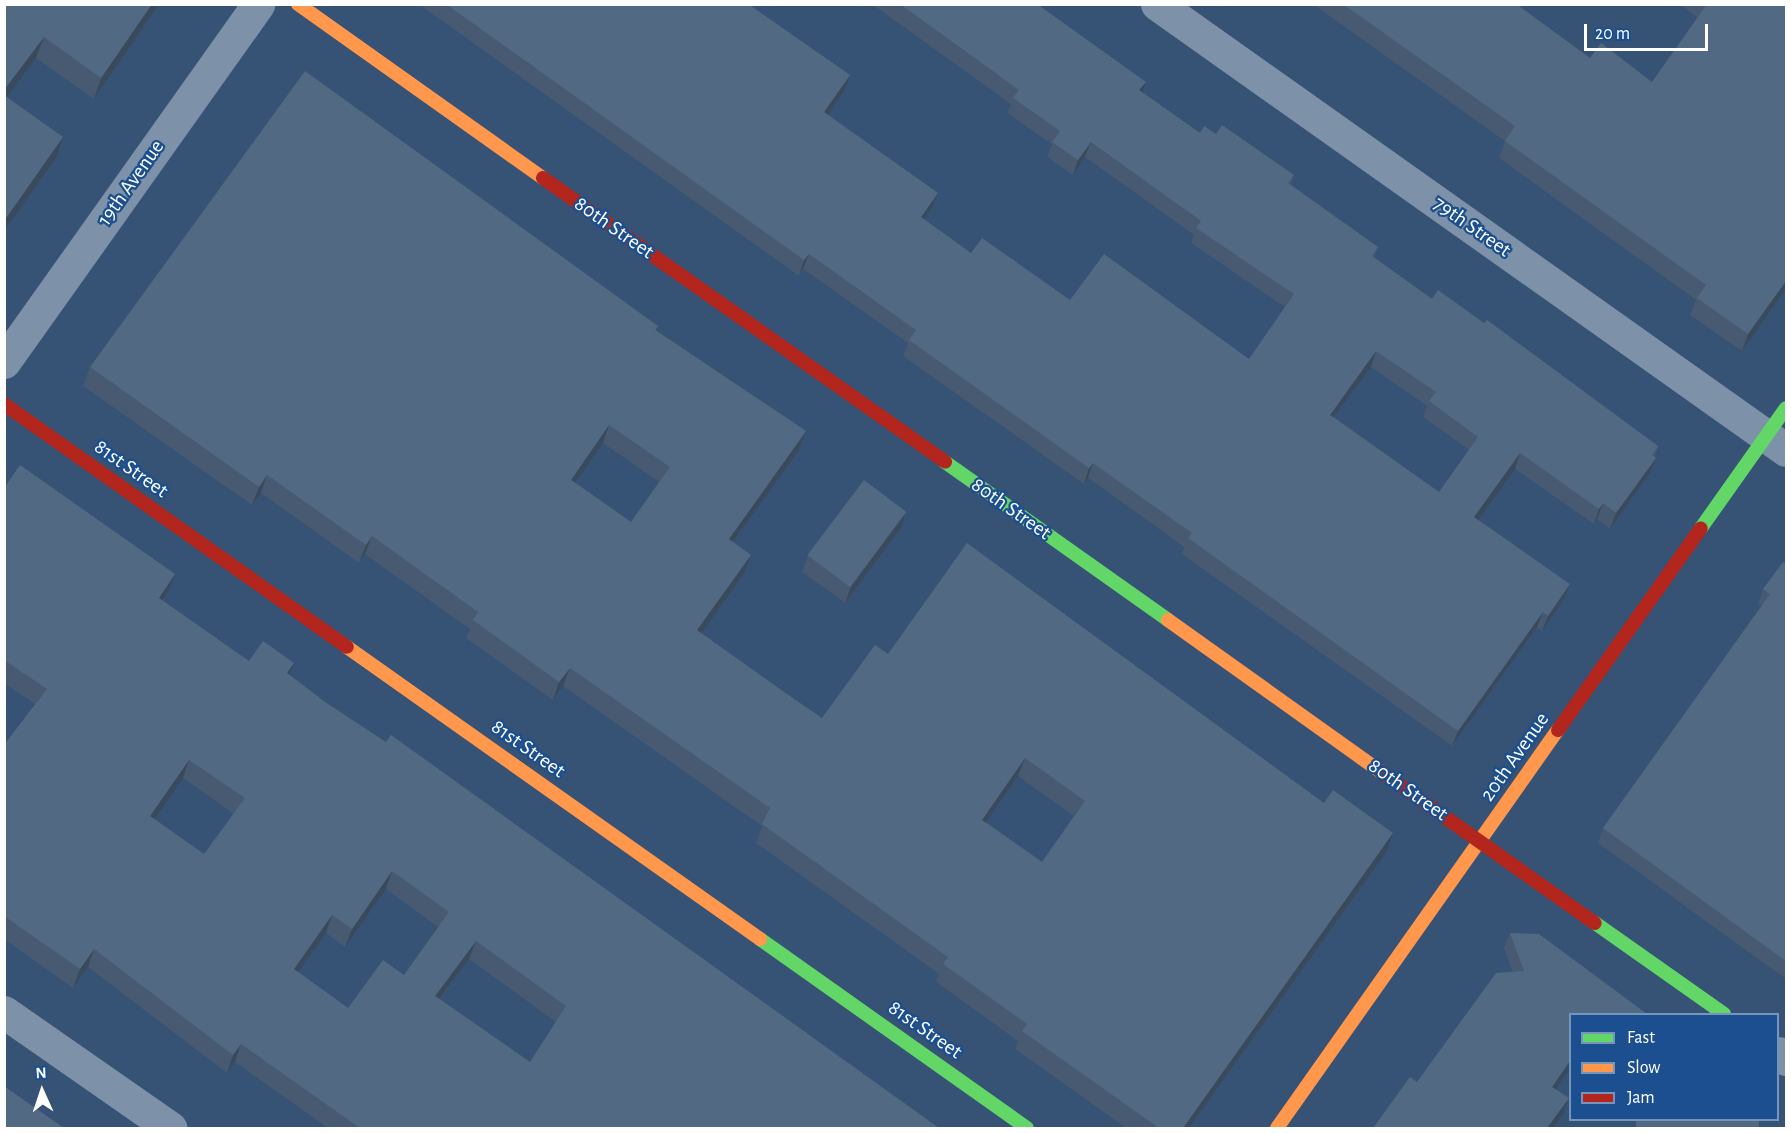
<!DOCTYPE html>
<html>
<head>
<meta charset="utf-8">
<style>
	body { margin:0 }
	#map { position:relative; width:1791px; height:1133px; overflow:hidden; background:#365274; font-family:"Alegreya Sans",sans-serif }
	div>[style] { position:absolute }
	[style*='--x'] { left:calc(var(--x)*1px); top:calc(var(--y)*1px); width:calc(var(--w)*1px); rotate:calc(var(--a)*1deg) }
	.street>* { height:33px; margin:-16.5px; padding:0 16.5px; transform-origin:16.5px; border-radius:16.5px; background:#7d92a8 }
	.fast>* { height:14px; margin:-7px; padding:0 7px; transform-origin:7px; border-radius:7px; background:#63d668 }
	.slow>* { height:14px; margin:-7px; padding:0 7px; transform-origin:7px; border-radius:7px; background:#ff974d }
	.jam>* { height:14px; margin:-7px; padding:0 7px; transform-origin:7px; border-radius:7px; background:#b3261e }
	.wall>* { inset:0; background:#475a72 }
	.shaded-wall>* { inset:0; background:#394a5c }
	.building>* { inset:0; background:#526984; transform-origin:0 0 }
	span { translate:-50% -50%; white-space:nowrap; text-align:center; line-height:1.15; -webkit-text-stroke:4.5px #1b4f8f; paint-order:stroke }
	.street-label { font-size:21px; color:#fff }
	.frame { position:absolute; inset:0; border:6px solid #fff; pointer-events:none }
	.legend { position:absolute; left:1569px; top:1013px; width:210px; height:108px; box-sizing:border-box; background:#1b4f8f; border:2px solid #7695bc; margin:0; padding:8px 10px; list-style:none; font-size:18px; color:#fff }
	.legend li { display:flex; align-items:center; gap:12px; height:30px }
	.legend b { width:30px; border:2px solid #7695bc }
	.north { position:absolute; left:12px; top:1061px; width:60px; height:60px; -webkit-text-stroke:4px #1b4f8f; paint-order:stroke; rotate:357deg; font-size:16px; font-weight:700; line-height:24px; text-align:center; color:#fff }
	.north::after { content:''; display:block; margin:auto; width:21px; height:27px; background:#fff; clip-path:polygon(50% 0,100% 100%,50% 72%,0 100%) }
	.scale { position:absolute; left:1584px; top:24px; width:124px; height:27px; box-sizing:border-box; border:3px solid #fff; border-top:0; padding-left:8px; font-size:18px; line-height:21px; white-space:nowrap; color:#fff; -webkit-text-stroke:4px #1b4f8f; paint-order:stroke }
</style>
</head>
<body>
<div id="map">
	<div class="street">
		<div style="--x:1157;--y:4;--w:771;--a:35.34"></div>
		<div style="--x:4;--y:362;--w:439;--a:-54.6"></div>
		<div style="--x:4;--y:1012;--w:203;--a:34.9"></div>
		<div style="--x:1778;--y:1053;--w:10;--a:37"></div>
	</div>
	<div class="fast">
		<div style="--x:945;--y:462;--w:273;--a:35.3"></div>
		<div style="--x:1701;--y:528;--w:147;--a:-54.7"></div>
		<div style="--x:1595;--y:923;--w:158;--a:35.2"></div>
		<div style="--x:760;--y:939;--w:327;--a:35.3"></div>
	</div>
	<div class="slow">
		<div style="--x:298;--y:4;--w:301;--a:35.4"></div>
		<div style="--x:1168;--y:620;--w:260;--a:35.5"></div>
		<div style="--x:347;--y:647;--w:506;--a:35.26"></div>
		<div style="--x:1277;--y:1128;--w:487;--a:-54.8"></div>
	</div>
	<div class="jam">
		<div style="--x:543;--y:178;--w:492;--a:35.2"></div>
		<div style="--x:4;--y:404;--w:420;--a:35.3"></div>
		<div style="--x:1558;--y:730;--w:247;--a:-54.7"></div>
		<div style="--x:1380;--y:771;--w:263;--a:35.3"></div>
	</div>
	<div class="wall">
		<div style="clip-path:polygon(4px 4px,159px 4px,94px 99px,36px 58px,7px 97px,56px 158px,4px 231px)"></div>
		<div style="clip-path:polygon(evenodd,419px 4px,748px 4px,850px 75px,845px 90px,828px 114px,932px 208px,924px 220px,971px 253px,1070px 300px,1249px 359px,1285px 307px,1191px 243px,1194px 235px,1085px 157px,1073px 175px,1047px 157px,1052px 144px,1007px 113px,1011px 104px,872px 4px,1037px 4px,1142px 92px,1200px 133px,1216px 134px,1294px 175px,1291px 185px,1378px 247px,1374px 257px,1432px 299px,1658px 446px,1650px 473px,1610px 529px,1597px 519px,1594px 524px,1515px 469px,1478px 520px,1564px 599px,1542px 631px,1537px 627px,1452px 746px,1182px 554px,1184px 547px,1119px 500px,1088px 478px,1084px 484px,903px 356px,908px 343px,803px 269px,799px 276px,419px 4px,1371px 367px,1427px 406px,1423px 417px,1469px 450px,1439px 492px,1334px 417px,1371px 367px)"></div>
		<div style="clip-path:polygon(1313px 4px,1516px 4px,1590px 58px,1652px 82px,1698px 18px,1680px 4px,1786px 4px,1786px 289px,1742px 351px,1690px 315px,1696px 300px,1499px 158px,1505px 141px)"></div>
		<div style="clip-path:polygon(evenodd,658px 326px,656px 330px,806px 431px,799px 450px,733px 542px,744px 573px,701px 633px,794px 699px,822px 718px,888px 654px,1387px 851px,1189px 1128px,1126px 1128px,1015px 1049px,1018px 1041px,936px 982px,939px 974px,756px 843px,762px 826px,563px 686px,553px 700px,466px 638px,470px 629px,365px 554px,359px 563px,261px 493px,252px 505px,83px 386px,90px 367px,658px 326px,603px 443px,659px 482px,631px 522px,575px 482px,603px 443px,658px 326px,1018px 776px,1074px 816px,1042px 862px,986px 822px,1018px 776px)"></div>
		<div style="clip-path:polygon(evenodd,4px 488px,175px 574px,168px 592px,163px 601px,249px 661px,290px 675px,325px 702px,939px 1128px,328px 1128px,235px 1062px,227px 1073px,88px 967px,73px 988px,4px 939px,4px 745px,35px 704px,4px 683px,4px 488px,183px 778px,234px 814px,204px 854px,154px 819px,183px 778px,4px 488px,386px 889px,438px 927px,404px 975px,348px 1008px,298px 972px,326px 933px,345px 947px,386px 889px,4px 488px,469px 959px,556px 1022px,530px 1062px,440px 999px,469px 959px)"></div>
		<div style="clip-path:polygon(906px 512px,901px 528px,845px 603px,802px 572px,808px 556px)"></div>
		<div style="clip-path:polygon(1786px 564px,1786px 979px,1598px 843px,1603px 828px,1762px 606px,1758px 604px,1763px 589px)"></div>
		<div style="clip-path:polygon(1510px 933px,1570px 1014px,1556px 1089px,1569px 1098px,1563px 1114px,1504px 948px)"></div>
	</div>
	<div class="shaded-wall">
		<div style="clip-path:polygon(152px 4px,159px 4px,94px 99px,101px 78px)"></div>
		<div style="clip-path:polygon(44px 37px,36px 58px,4px 101px,4px 90px)"></div>
		<div style="clip-path:polygon(850px 75px,845px 90px,819px 127px,824px 112px)"></div>
		<div style="clip-path:polygon(1146px 82px,1140px 97px,1139px 90px)"></div>
		<div style="clip-path:polygon(63px 137px,56px 158px,4px 231px,4px 221px)"></div>
		<div style="clip-path:polygon(1091px 142px,1085px 157px,1073px 175px,1078px 160px)"></div>
		<div style="clip-path:polygon(938px 193px,932px 208px,915px 233px,921px 217px)"></div>
		<div style="clip-path:polygon(809px 254px,803px 269px,799px 276px,804px 260px)"></div>
		<div style="clip-path:polygon(1786px 281px,1786px 289px,1742px 351px,1748px 334px)"></div>
		<div style="clip-path:polygon(1376px 351px,1371px 367px,1324px 430px,1330px 415px)"></div>
		<div style="clip-path:polygon(609px 425px,603px 443px,564px 498px,571px 480px)"></div>
		<div style="clip-path:polygon(806px 431px,799px 450px,722px 557px,729px 539px)"></div>
		<div style="clip-path:polygon(1520px 453px,1515px 469px,1469px 533px,1474px 517px)"></div>
		<div style="clip-path:polygon(1656px 458px,1650px 473px,1610px 529px,1616px 513px)"></div>
		<div style="clip-path:polygon(1093px 463px,1088px 478px,1084px 484px,1089px 468px)"></div>
		<div style="clip-path:polygon(267px 475px,261px 493px,252px 505px,259px 487px)"></div>
		<div style="clip-path:polygon(1603px 503px,1597px 519px,1594px 524px,1599px 509px)"></div>
		<div style="clip-path:polygon(906px 512px,901px 528px,845px 603px,851px 587px)"></div>
		<div style="clip-path:polygon(372px 536px,365px 554px,359px 563px,366px 545px)"></div>
		<div style="clip-path:polygon(751px 555px,744px 573px,691px 648px,697px 630px)"></div>
		<div style="clip-path:polygon(175px 574px,168px 592px,152px 616px,159px 598px)"></div>
		<div style="clip-path:polygon(1570px 584px,1564px 599px,1542px 631px,1548px 616px)"></div>
		<div style="clip-path:polygon(1543px 612px,1537px 627px,1452px 746px,1458px 731px)"></div>
		<div style="clip-path:polygon(294px 663px,287px 681px,287px 673px)"></div>
		<div style="clip-path:polygon(570px 668px,563px 686px,553px 700px,559px 682px)"></div>
		<div style="clip-path:polygon(1025px 758px,1018px 776px,975px 838px,982px 820px)"></div>
		<div style="clip-path:polygon(189px 760px,183px 778px,144px 834px,150px 816px)"></div>
		<div style="clip-path:polygon(1393px 833px,1387px 851px,1189px 1128px,1183px 1128px)"></div>
		<div style="clip-path:polygon(392px 871px,386px 889px,345px 947px,352px 929px)"></div>
		<div style="clip-path:polygon(332px 915px,326px 933px,287px 988px,294px 969px)"></div>
		<div style="clip-path:polygon(476px 941px,469px 959px,428px 1014px,435px 996px)"></div>
		<div style="clip-path:polygon(94px 949px,88px 967px,73px 988px,80px 969px)"></div>
		<div style="clip-path:polygon(241px 1044px,235px 1062px,227px 1073px,233px 1055px)"></div>
		<div style="clip-path:polygon(1570px 1061px,1570px 1068px,1547px 1102px,1552px 1087px)"></div>
		<div style="clip-path:polygon(1569px 1098px,1563px 1114px,1553px 1128px,1547px 1128px)"></div>
	</div>
	<div class="building">
		<div style="clip-path:polygon(4px 4px,152px 4px,101px 78px,44px 37px,4px 90px)"></div>
		<div style="clip-path:polygon(evenodd,446px 4px,748px 4px,850px 75px,824px 112px,938px 193px,921px 217px,971px 253px,982px 238px,1070px 300px,1104px 254px,1249px 359px,1294px 294px,1196px 228px,1201px 221px,1091px 142px,1078px 160px,1052px 142px,1060px 131px,1013px 98px,1019px 90px,900px 4px,1037px 4px,1146px 82px,1139px 90px,1200px 133px,1204px 126px,1216px 134px,1222px 125px,1294px 175px,1288px 183px,1378px 247px,1372px 256px,1432px 299px,1438px 290px,1484px 323px,1487px 320px,1658px 446px,1652px 455px,1656px 458px,1616px 513px,1603px 503px,1599px 509px,1520px 453px,1474px 517px,1570px 584px,1548px 616px,1543px 612px,1458px 731px,1188px 538px,1192px 533px,1124px 485px,1093px 463px,1089px 468px,909px 340px,916px 330px,809px 254px,804px 260px,446px 4px,1376px 351px,1436px 392px,1429px 401px,1478px 437px,1439px 492px,1330px 415px,1376px 351px)"></div>
		<div style="clip-path:polygon(1343px 4px,1516px 4px,1590px 58px,1601px 43px,1652px 82px,1707px 4px,1786px 4px,1786px 281px,1748px 334px,1697px 298px,1706px 285px,1505px 141px,1515px 126px)"></div>
		<div style="clip-path:polygon(evenodd,305px 71px,658px 326px,655px 330px,806px 431px,729px 539px,751px 555px,697px 630px,794px 699px,822px 718px,875px 645px,888px 654px,967px 543px,1324px 803px,1333px 790px,1393px 833px,1183px 1128px,1159px 1128px,1022px 1031px,1027px 1024px,943px 964px,948px 957px,762px 824px,770px 808px,570px 668px,559px 682px,473px 620px,478px 612px,372px 536px,366px 545px,267px 475px,259px 487px,90px 367px,305px 71px,609px 425px,670px 467px,631px 522px,571px 480px,609px 425px,305px 71px,1025px 758px,1085px 801px,1042px 862px,982px 820px,1025px 758px)"></div>
		<div style="clip-path:polygon(4px 95px,63px 137px,4px 221px)"></div>
		<div style="clip-path:polygon(evenodd,20px 465px,175px 574px,159px 598px,249px 661px,263px 641px,294px 663px,287px 673px,325px 702px,386px 742px,391px 735px,939px 1128px,360px 1128px,241px 1044px,233px 1055px,94px 949px,80px 969px,4px 916px,4px 745px,47px 689px,4px 660px,4px 488px,20px 465px,189px 760px,245px 798px,204px 854px,150px 816px,189px 760px,20px 465px,392px 871px,449px 912px,404px 975px,383px 960px,348px 1008px,294px 969px,332px 915px,352px 929px,392px 871px,20px 465px,476px 941px,566px 1006px,530px 1062px,435px 996px,476px 941px)"></div>
		<div style="left:864px;top:480px;width:53px;height:94px;rotate:37deg"></div>
		<div style="clip-path:polygon(1783px 562px,1786px 564px,1786px 961px,1603px 828px,1770px 594px,1763px 589px)"></div>
		<div style="clip-path:polygon(1510px 933px,1539px 934px,1647px 1014px,1570px 1014px,1570px 1061px,1552px 1087px,1569px 1098px,1547px 1128px,1373px 1128px,1410px 1077px,1417px 1082px,1496px 973px,1524px 971px)"></div>
		<div style="clip-path:polygon(4px 1086px,64px 1128px,4px 1128px)"></div>
		<div style="left:1636px;top:1119px;width:123px;height:11px"></div>
	</div>
	<div class="street-label">
		<span style="left:131px;top:183px;rotate:-55deg">19th Avenue</span>
		<span style="left:1472px;top:227px;rotate:35deg">79th Street</span>
		<span style="left:614px;top:228px;rotate:35deg">80th Street</span>
		<span style="left:131px;top:469px;rotate:35deg">81st Street</span>
		<span style="left:1011px;top:509px;rotate:35deg">80th Street</span>
		<span style="left:528px;top:749px;rotate:35deg">81st Street</span>
		<span style="left:1515px;top:757px;rotate:-55deg">20th Avenue</span>
		<span style="left:1408px;top:790px;rotate:35deg">80th Street</span>
		<span style="left:925px;top:1030px;rotate:35deg">81st Street</span>
	</div>
	<div class="frame"></div>
	<ul class="legend">
	<li><b style="height:8px;background:#63d668"></b>Fast</li>
	<li><b style="height:8px;background:#ff974d"></b>Slow</li>
	<li><b style="height:8px;background:#b3261e"></b>Jam</li>
	</ul>
	<div class="north">N</div>
	<div class="scale">20 m</div>
</div>
</body>
</html>
